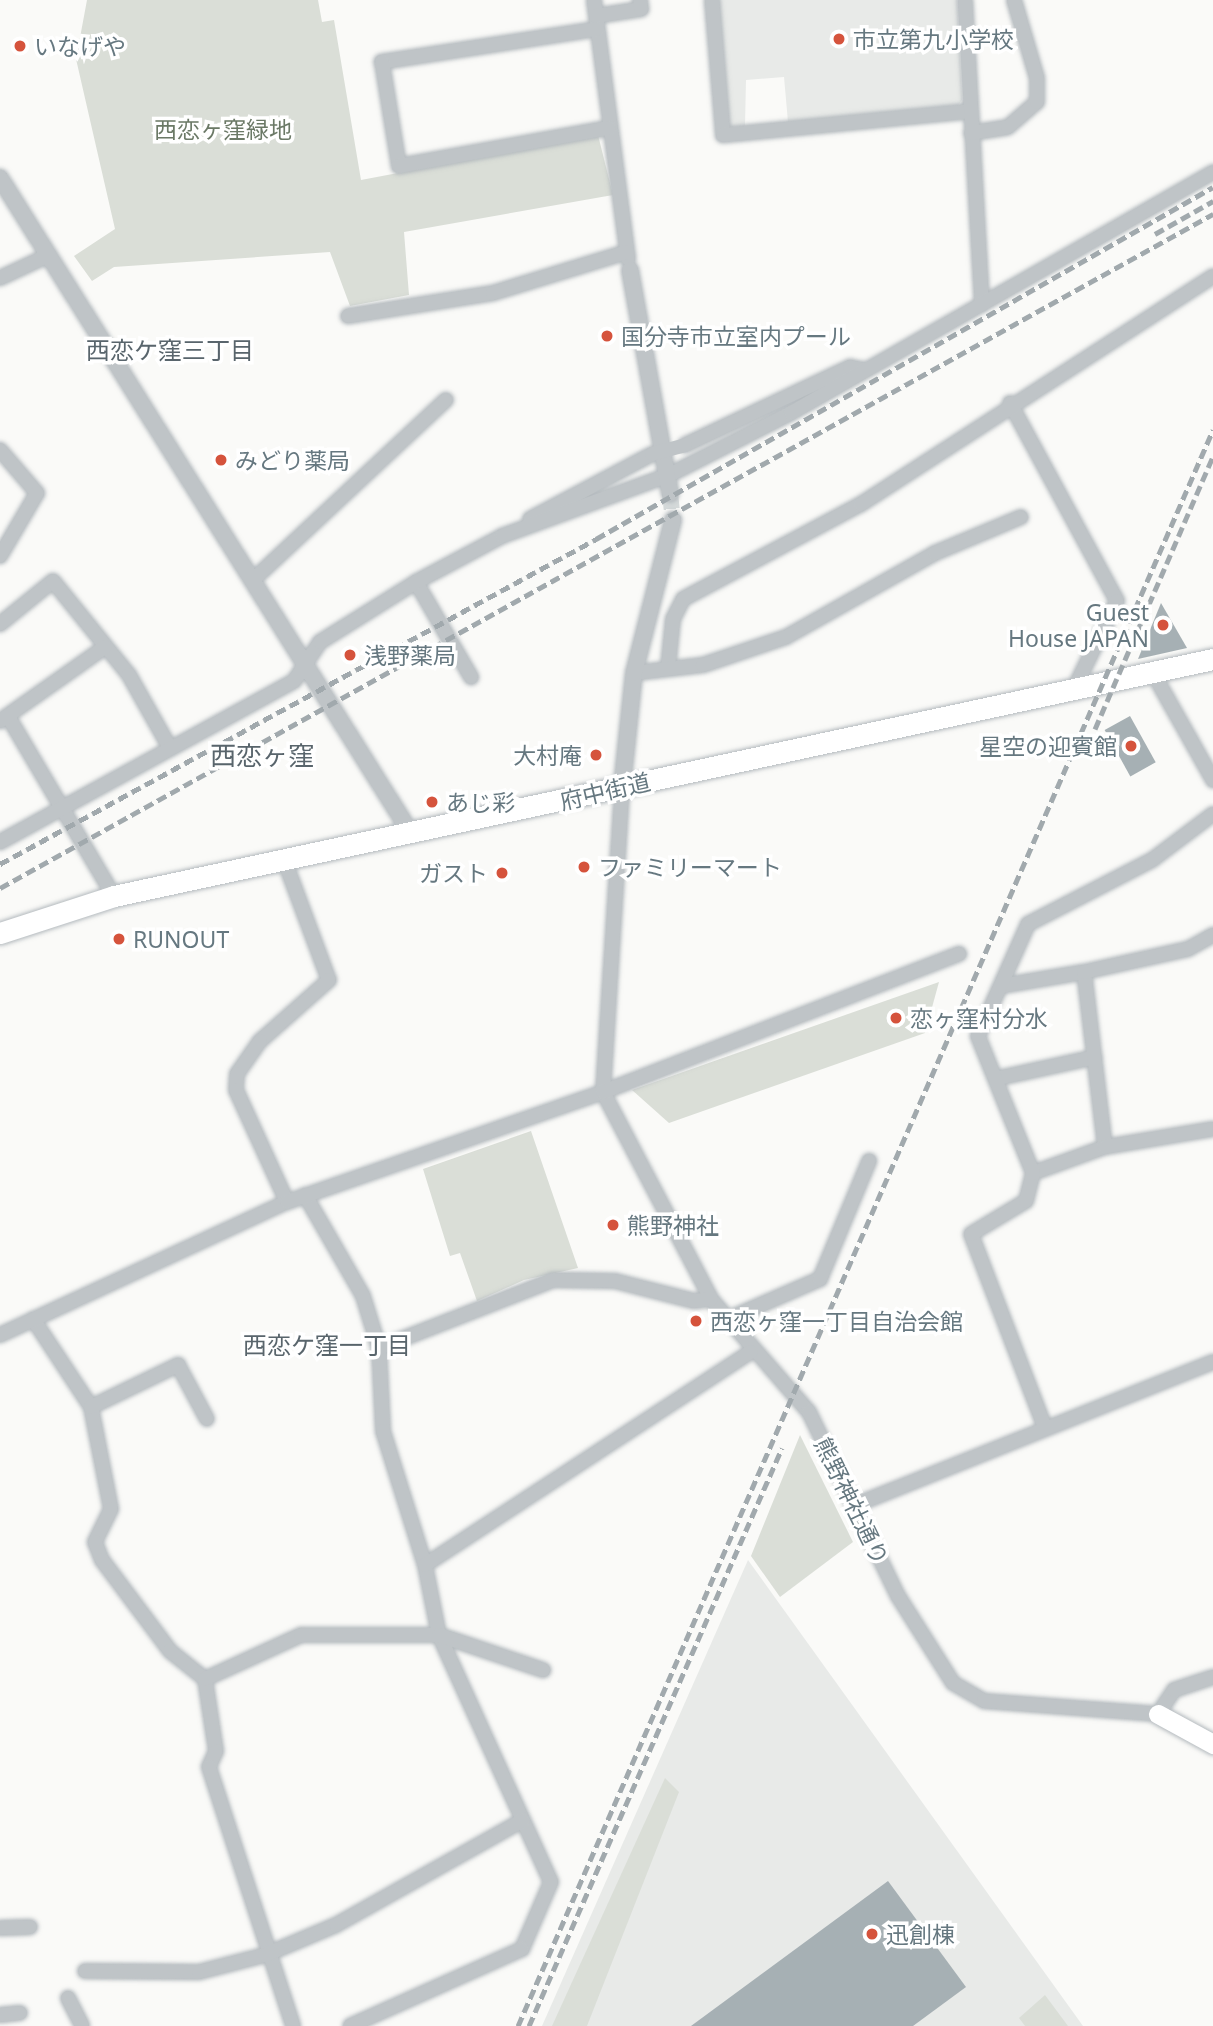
<!DOCTYPE html>
<html>
<head>
<meta charset="utf-8">
<style>
	body { margin:0 }
	#map { position:relative; width:1213px; height:2026px; overflow:hidden; background:#fafaf8; font-family:"Noto Sans","Noto Sans JP",sans-serif }
	div>[style] { position:absolute }
	[style*='--x'] { left:calc(var(--x)*1px); top:calc(var(--y)*1px); width:calc(var(--w)*1px); rotate:calc(var(--a)*1deg) }
	.built>* { inset:0; background:#e8eae8 }
	.green>* { inset:0; background:#daded7 }
	.building>* { inset:0; background:#a6b0b4; transform-origin:0 0 }
	.tertiary-tunnel>* { height:16px; margin-top:-8px; transform-origin:0; background:repeating-linear-gradient(90deg,#d5dada 0 16px,transparent 0 24px) }
	.roads { filter:drop-shadow(0 0 2px #b4babe) drop-shadow(0 0 2px #b4babe) }
	.minor>* { height:14px; margin:-7px; padding:0 7px; transform-origin:7px; border-radius:7px; background:#bfc4c7 }
	.tertiary>* { height:16px; margin:-8px; padding:0 8px; transform-origin:8px; border-radius:8px; background:#bfc4c7 }
	.secondary>* { height:19px; margin:-9.5px; padding:0 9.5px; transform-origin:9.5px; border-radius:9.5px; background:#fff }
	.primary>* { height:21px; margin:-10.5px; padding:0 10.5px; transform-origin:10.5px; border-radius:10.5px; background:#fff }
	.rail>* { height:5px; margin-top:-2.5px; transform-origin:0; background:repeating-linear-gradient(90deg,#a1a9ad 0 10px,transparent 0 15px) }
	.minor-bridge>* { height:14px; margin:-7px; padding:0 7px; transform-origin:7px; border-radius:7px; background:#bfc4c7 }
	.dots>* { width:19px; height:19px; translate:-50% -50%; box-sizing:border-box; border:4px solid #fff; border-radius:50% }
	span { translate:-50% -50%; white-space:nowrap; text-align:center; line-height:1.15; -webkit-text-stroke:7px #fff; paint-order:stroke }
	.poi-label { font-size:23px; color:#667880 }
	.left { translate:0 -50%; text-align:left }
	.right { translate:-100% -50%; text-align:right }
	.park-label { font-size:23px; color:#6b7966 }
	.street-label { font-size:23px; color:#667880 }
	.neighbourhood-label { font-size:24px; color:#59656c }
	.quarter-label { font-size:26px; color:#59656c }
</style>
</head>
<body>
<div id="map">
	<div class="built">
		<div style="clip-path:polygon(716px 0,957px 0,962px 100px,957px 107px,788px 122px,784px 77px,746px 80px,745px 126px,732px 127px,725px 122px)"></div>
		<div style="clip-path:polygon(748px 1560px,1083px 2026px,542px 2026px)"></div>
	</div>
	<div class="green">
		<div style="clip-path:polygon(87px 0,318px 0,322px 22px,334px 20px,361px 180px,598px 135px,613px 195px,404px 232px,409px 295px,350px 306px,330px 252px,114px 267px,92px 281px,74px 256px,115px 229px,76px 59px)"></div>
		<div style="clip-path:polygon(939px 982px,925px 1033px,669px 1123px,632px 1090px)"></div>
		<div style="clip-path:polygon(531px 1131px,578px 1268px,524px 1280px,477px 1301px,460px 1253px,450px 1256px,423px 1169px)"></div>
		<div style="clip-path:polygon(800px 1435px,853px 1542px,780px 1597px,751px 1556px)"></div>
		<div style="clip-path:polygon(665px 1778px,679px 1792px,587px 2026px,552px 2026px)"></div>
		<div style="clip-path:polygon(1045px 1995px,1068px 2026px,1025px 2026px,1019px 2018px)"></div>
	</div>
	<div class="building">
		<div style="clip-path:polygon(1161px 603px,1187px 648px,1138px 659px)"></div>
		<div style="left:1130px;top:716px;width:53px;height:29px;rotate:61deg"></div>
		<div style="clip-path:polygon(888px 1881px,966px 1987px,913px 2026px,691px 2026px)"></div>
	</div>
	<div class="tertiary-tunnel">
		<div style="--x:670;--y:493;--w:27;--a:84"></div>
	</div>
	<div class="roads">
		<div class="minor">
			<div style="--x:594;--y:0;--w:261;--a:82.5"></div>
			<div style="--x:712;--y:0;--w:135;--a:85.3"></div>
			<div style="--x:723;--y:135;--w:248;--a:-5.5"></div>
			<div style="--x:965;--y:0;--w:305;--a:86.8"></div>
			<div style="--x:596;--y:16;--w:46;--a:-8.8"></div>
			<div style="--x:641;--y:9;--w:9;--a:-96"></div>
			<div style="--x:597;--y:29;--w:218;--a:171.3"></div>
			<div style="--x:382;--y:62;--w:105;--a:80.7"></div>
			<div style="--x:399;--y:166;--w:213;--a:-10.3"></div>
			<div style="--x:971;--y:133;--w:37;--a:-9"></div>
			<div style="--x:1008;--y:127;--w:38;--a:-41"></div>
			<div style="--x:1037;--y:102;--w:24;--a:-90"></div>
			<div style="--x:1037;--y:78;--w:81;--a:-106.4"></div>
			<div style="--x:0;--y:278;--w:54;--a:-25.1"></div>
			<div style="--x:348;--y:316;--w:147;--a:-9"></div>
			<div style="--x:493;--y:293;--w:140;--a:-17"></div>
			<div style="--x:1010;--y:403;--w:225;--a:61.6"></div>
			<div style="--x:1117;--y:601;--w:102;--a:116.1"></div>
			<div style="--x:685;--y:445;--w:183;--a:-25.3"></div>
			<div style="--x:850;--y:367;--w:15;--a:11"></div>
			<div style="--x:0;--y:450;--w:57;--a:49.3"></div>
			<div style="--x:37;--y:493;--w:73;--a:120.4"></div>
			<div style="--x:530;--y:519;--w:138;--a:-28"></div>
			<div style="--x:255;--y:578;--w:261;--a:-43"></div>
			<div style="--x:416;--y:582;--w:110;--a:59.9"></div>
			<div style="--x:0;--y:624;--w:68;--a:-39.1"></div>
			<div style="--x:53;--y:581;--w:121;--a:51"></div>
			<div style="--x:129;--y:675;--w:84;--a:60.7"></div>
			<div style="--x:668;--y:668;--w:49;--a:-84.2"></div>
			<div style="--x:673;--y:619;--w:22;--a:-63"></div>
			<div style="--x:683;--y:599;--w:202;--a:-28.1"></div>
			<div style="--x:861;--y:504;--w:419;--a:-32.9"></div>
			<div style="--x:634;--y:673;--w:69;--a:-6.6"></div>
			<div style="--x:703;--y:665;--w:88;--a:-18.6"></div>
			<div style="--x:786;--y:637;--w:171;--a:-29.4"></div>
			<div style="--x:935;--y:553;--w:93;--a:-22.7"></div>
			<div style="--x:1153;--y:673;--w:123;--a:60.7"></div>
			<div style="--x:9;--y:718;--w:207;--a:59.5"></div>
			<div style="--x:0;--y:721;--w:128;--a:-35.2"></div>
			<div style="--x:0;--y:842;--w:335;--a:-28.7"></div>
			<div style="--x:294;--y:681;--w:47;--a:-56.3"></div>
			<div style="--x:320;--y:642;--w:113;--a:-32"></div>
			<div style="--x:416;--y:582;--w:98;--a:-28.1"></div>
			<div style="--x:502;--y:536;--w:178;--a:-20.1"></div>
			<div style="--x:669;--y:475;--w:137;--a:-26.9"></div>
			<div style="--x:791;--y:413;--w:486;--a:-29.7"></div>
			<div style="--x:285;--y:862;--w:126;--a:69.6"></div>
			<div style="--x:329;--y:980;--w:92;--a:138.5"></div>
			<div style="--x:260;--y:1041;--w:40;--a:124.9"></div>
			<div style="--x:237;--y:1074;--w:16;--a:94"></div>
			<div style="--x:236;--y:1090;--w:123;--a:65.5"></div>
			<div style="--x:1001;--y:986;--w:84;--a:-9.6"></div>
			<div style="--x:999;--y:1078;--w:98;--a:-12.3"></div>
			<div style="--x:603;--y:1092;--w:233;--a:62.4"></div>
			<div style="--x:711;--y:1299;--w:150;--a:49.1"></div>
			<div style="--x:809;--y:1412;--w:204;--a:64.2"></div>
			<div style="--x:898;--y:1596;--w:103;--a:57.7"></div>
			<div style="--x:953;--y:1683;--w:36;--a:30"></div>
			<div style="--x:984;--y:1701;--w:174;--a:4.3"></div>
			<div style="--x:1158;--y:1714;--w:29;--a:-56"></div>
			<div style="--x:1174;--y:1690;--w:41;--a:-18.4"></div>
			<div style="--x:603;--y:1092;--w:306;--a:-86.4"></div>
			<div style="--x:1105;--y:1147;--w:176;--a:-96.8"></div>
			<div style="--x:1084;--y:972;--w:107;--a:-12.5"></div>
			<div style="--x:1188;--y:949;--w:29;--a:-29"></div>
			<div style="--x:1033;--y:1173;--w:77;--a:-19.9"></div>
			<div style="--x:1105;--y:1147;--w:109;--a:-9.5"></div>
			<div style="--x:305;--y:1195;--w:116;--a:60.1"></div>
			<div style="--x:363;--y:1296;--w:54;--a:72.9"></div>
			<div style="--x:379;--y:1348;--w:83;--a:87.2"></div>
			<div style="--x:383;--y:1431;--w:140;--a:72.6"></div>
			<div style="--x:425;--y:1565;--w:71;--a:78.7"></div>
			<div style="--x:439;--y:1635;--w:271;--a:65.6"></div>
			<div style="--x:551;--y:1882;--w:73;--a:113.4"></div>
			<div style="--x:522;--y:1949;--w:188;--a:155.9"></div>
			<div style="--x:33;--y:1319;--w:105;--a:56.6"></div>
			<div style="--x:91;--y:1407;--w:104;--a:78.9"></div>
			<div style="--x:111;--y:1509;--w:37;--a:116"></div>
			<div style="--x:95;--y:1542;--w:19;--a:69"></div>
			<div style="--x:102;--y:1560;--w:114;--a:53.2"></div>
			<div style="--x:170;--y:1651;--w:45;--a:38.7"></div>
			<div style="--x:205;--y:1679;--w:73;--a:81.3"></div>
			<div style="--x:216;--y:1751;--w:17;--a:114"></div>
			<div style="--x:209;--y:1767;--w:272;--a:72"></div>
			<div style="--x:726;--y:1320;--w:103;--a:-23.6"></div>
			<div style="--x:820;--y:1279;--w:128;--a:-67.4"></div>
			<div style="--x:0;--y:1335;--w:316;--a:-24.9"></div>
			<div style="--x:287;--y:1202;--w:335;--a:-19.2"></div>
			<div style="--x:603;--y:1092;--w:382;--a:-21.2"></div>
			<div style="--x:379;--y:1348;--w:187;--a:-21.3"></div>
			<div style="--x:553;--y:1280;--w:62;--a:0.9"></div>
			<div style="--x:615;--y:1281;--w:81;--a:14.2"></div>
			<div style="--x:694;--y:1301;--w:17;--a:-7"></div>
			<div style="--x:91;--y:1407;--w:97;--a:-25.8"></div>
			<div style="--x:178;--y:1365;--w:61;--a:61.8"></div>
			<div style="--x:1044;--y:1425;--w:204;--a:-110.9"></div>
			<div style="--x:971;--y:1234;--w:64;--a:-31"></div>
			<div style="--x:1026;--y:1201;--w:29;--a:-76"></div>
			<div style="--x:1033;--y:1173;--w:148;--a:-111.9"></div>
			<div style="--x:978;--y:1036;--w:123;--a:-65.9"></div>
			<div style="--x:1028;--y:924;--w:140;--a:-27.3"></div>
			<div style="--x:1152;--y:860;--w:76;--a:-37"></div>
			<div style="--x:853;--y:1506;--w:388;--a:-21.8"></div>
			<div style="--x:425;--y:1565;--w:389;--a:-33.2"></div>
			<div style="--x:205;--y:1679;--w:106;--a:-24.6"></div>
			<div style="--x:301;--y:1635;--w:138;--a:0"></div>
			<div style="--x:439;--y:1635;--w:110;--a:18.6"></div>
			<div style="--x:0;--y:1928;--w:30;--a:-2"></div>
			<div style="--x:85;--y:1971;--w:114;--a:0.5"></div>
			<div style="--x:199;--y:1972;--w:68;--a:-14.4"></div>
			<div style="--x:265;--y:1955;--w:77;--a:-22.9"></div>
			<div style="--x:336;--y:1925;--w:214;--a:-29.3"></div>
			<div style="--x:68;--y:1998;--w:31;--a:63"></div>
			<div style="--x:0;--y:2015;--w:20;--a:-6"></div>
		</div>
		<div class="tertiary">
			<div style="--x:0;--y:178;--w:775;--a:57.91"></div>
			<div style="--x:630;--y:270;--w:227;--a:79.8"></div>
			<div style="--x:622;--y:787;--w:115;--a:-84"></div>
			<div style="--x:634;--y:673;--w:158;--a:-75.7"></div>
		</div>
		<div class="secondary">
			<div style="--x:1158;--y:1714;--w:63;--a:28.6"></div>
		</div>
		<div class="primary">
			<div style="--x:0;--y:933;--w:120;--a:-18"></div>
			<div style="--x:114;--y:896;--w:1124;--a:-12.17"></div>
		</div>
	</div>
	<div class="rail">
		<div style="--x:1155;--y:234;--w:67;--a:-29.6"></div>
		<div style="--x:1095;--y:729;--w:297;--a:-66.6"></div>
		<div style="--x:0;--y:864;--w:679;--a:-28.6"></div>
		<div style="--x:596;--y:539;--w:710;--a:-29.7"></div>
		<div style="--x:0;--y:888;--w:1388;--a:-29.06"></div>
		<div style="--x:518;--y:2026;--w:1741;--a:-66.47"></div>
		<div style="--x:529;--y:2026;--w:631;--a:-66.36"></div>
	</div>
	<div class="minor-bridge">
		<div style="--x:652;--y:454;--w:34;--a:-15"></div>
	</div>
	<div class="dots">
		<div style="left:839px;top:39px;background:#d5533c"></div>
		<div style="left:20px;top:46px;background:#d5533c"></div>
		<div style="left:607px;top:336px;background:#d5533c"></div>
		<div style="left:221px;top:460px;background:#d5533c"></div>
		<div style="left:1163px;top:625px;background:#d5533c"></div>
		<div style="left:350px;top:655px;background:#d5533c"></div>
		<div style="left:1131px;top:746px;background:#d5533c"></div>
		<div style="left:596px;top:755px;background:#d5533c"></div>
		<div style="left:432px;top:802px;background:#d5533c"></div>
		<div style="left:584px;top:867px;background:#d5533c"></div>
		<div style="left:502px;top:873px;background:#d5533c"></div>
		<div style="left:119px;top:939px;background:#d5533c"></div>
		<div style="left:896px;top:1018px;background:#d5533c"></div>
		<div style="left:613px;top:1225px;background:#d5533c"></div>
		<div style="left:696px;top:1321px;background:#d5533c"></div>
		<div style="left:872px;top:1934px;background:#d5533c"></div>
	</div>
	<div class="poi-label">
		<span class="left" style="left:853px;top:39px">市立第九小学校</span>
		<span class="left" style="left:34px;top:46px">いなげや</span>
		<span class="left" style="left:621px;top:336px">国分寺市立室内プール</span>
		<span class="left" style="left:235px;top:460px">みどり薬局</span>
		<span class="right" style="left:1149px;top:625px">Guest<br>House JAPAN</span>
		<span class="left" style="left:364px;top:655px">浅野薬局</span>
		<span class="right" style="left:1117px;top:746px">星空の迎賓館</span>
		<span class="right" style="left:582px;top:755px">大村庵</span>
		<span class="left" style="left:446px;top:802px">あじ彩</span>
		<span class="left" style="left:598px;top:867px">ファミリーマート</span>
		<span class="right" style="left:488px;top:873px">ガスト</span>
		<span class="left" style="left:133px;top:939px">RUNOUT</span>
		<span class="left" style="left:910px;top:1018px">恋ヶ窪村分水</span>
		<span class="left" style="left:627px;top:1225px">熊野神社</span>
		<span class="left" style="left:710px;top:1321px">西恋ヶ窪一丁目自治会館</span>
		<span class="left" style="left:886px;top:1934px">迅創棟</span>
	</div>
	<div class="park-label">
		<span style="left:223px;top:129px">西恋ヶ窪緑地</span>
	</div>
	<div class="street-label">
		<span style="left:605px;top:791px;rotate:-13deg">府中街道</span>
		<span style="left:852px;top:1501px;rotate:64deg">熊野神社通り</span>
	</div>
	<div class="neighbourhood-label">
		<span style="left:170px;top:350px">西恋ケ窪三丁目</span>
		<span style="left:327px;top:1345px">西恋ケ窪一丁目</span>
	</div>
	<div class="quarter-label">
		<span style="left:262px;top:756px">西恋ヶ窪</span>
	</div>
</div>
</body>
</html>
